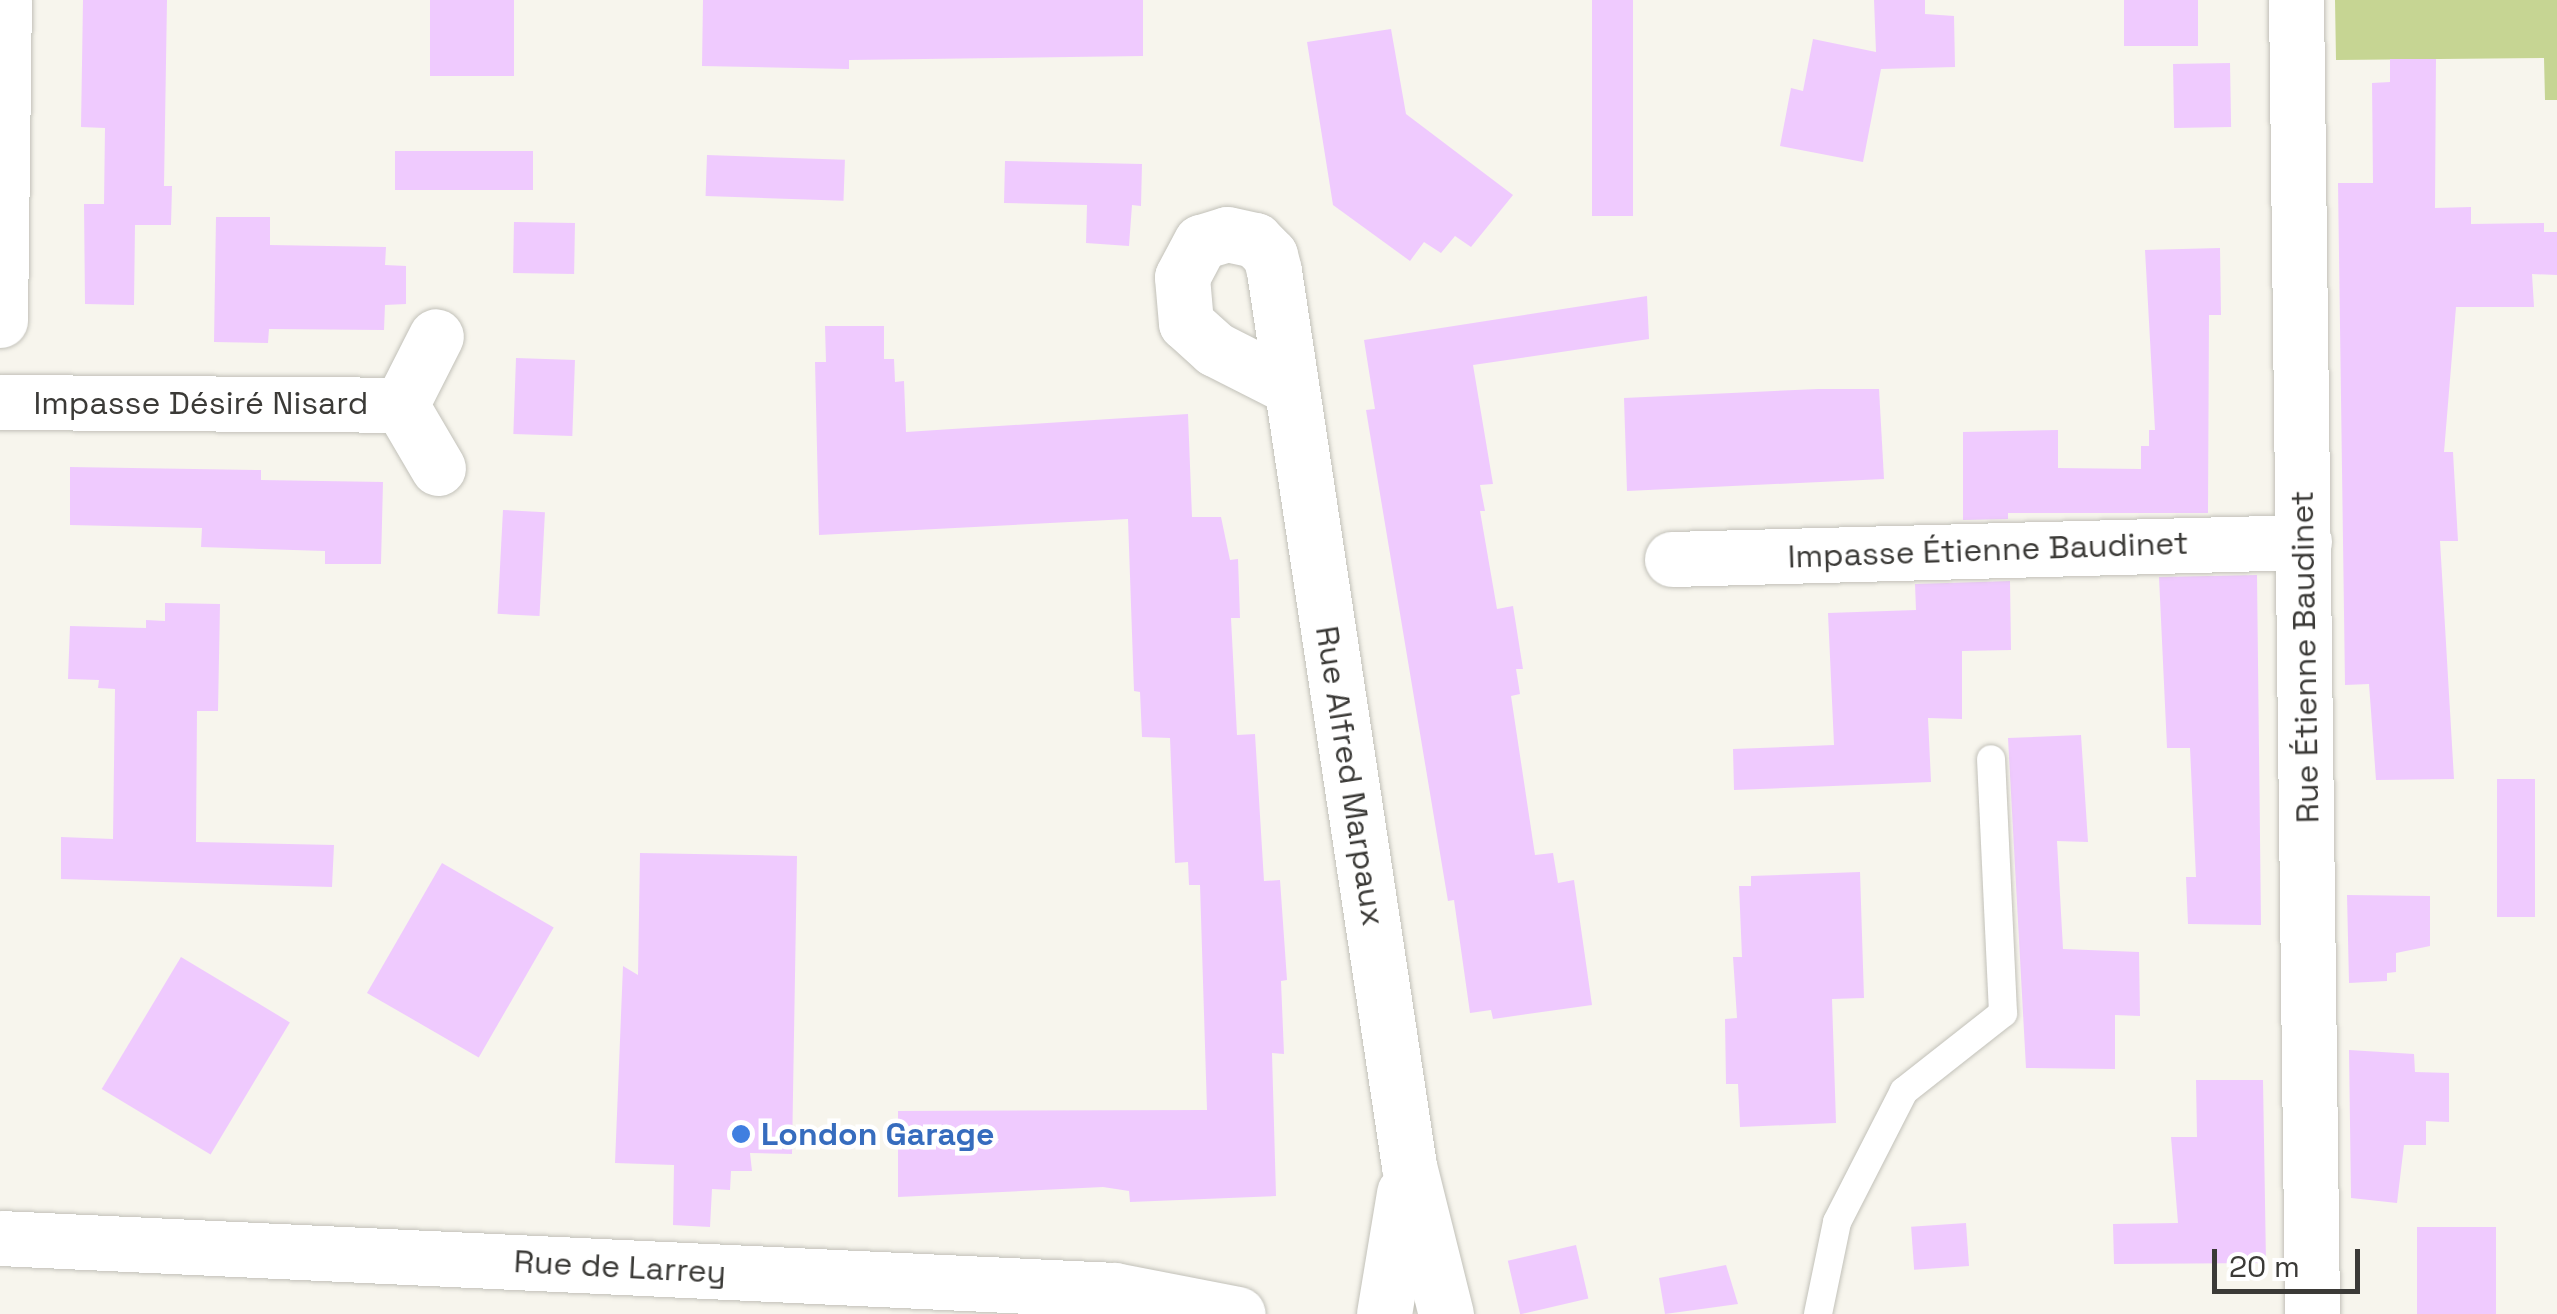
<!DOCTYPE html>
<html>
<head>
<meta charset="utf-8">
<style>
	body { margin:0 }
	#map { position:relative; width:2557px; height:1314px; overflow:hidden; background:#f7f5ed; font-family:"Space Grotesk",sans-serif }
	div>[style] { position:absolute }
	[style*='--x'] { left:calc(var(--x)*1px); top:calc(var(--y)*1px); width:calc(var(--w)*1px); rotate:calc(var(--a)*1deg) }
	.green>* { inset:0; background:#c6d593 }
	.building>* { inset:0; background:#efcafe; transform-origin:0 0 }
	.roads { filter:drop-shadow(0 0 2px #c2c1b9) drop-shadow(0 0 2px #c2c1b9) }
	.service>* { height:28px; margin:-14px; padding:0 14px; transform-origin:14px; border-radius:14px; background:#fff }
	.minor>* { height:55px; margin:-27.5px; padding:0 27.5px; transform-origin:27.5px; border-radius:27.5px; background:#fff }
	.dots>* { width:28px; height:28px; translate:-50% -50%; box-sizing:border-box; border:5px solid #fff; border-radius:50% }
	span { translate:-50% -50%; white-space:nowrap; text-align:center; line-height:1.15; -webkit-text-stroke:9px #fff; paint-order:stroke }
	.street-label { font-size:32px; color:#3b3a37 }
	.shop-label { font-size:32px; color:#366cbe; font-weight:700 }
	.left { translate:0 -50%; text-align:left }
	.scale { position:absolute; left:2212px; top:1249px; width:148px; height:45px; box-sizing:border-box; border:5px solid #3b3a37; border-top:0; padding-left:12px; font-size:30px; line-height:35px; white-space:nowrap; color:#3b3a37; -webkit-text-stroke:8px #fff; paint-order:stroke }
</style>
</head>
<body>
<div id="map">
	<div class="green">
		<div style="clip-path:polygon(2335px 0,2557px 0,2557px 100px,2545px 100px,2544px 58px,2336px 60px)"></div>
	</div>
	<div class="building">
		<div style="clip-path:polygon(83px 0,167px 0,164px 186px,172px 186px,171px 225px,135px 225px,134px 305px,85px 304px,84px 204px,104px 204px,105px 128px,81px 127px)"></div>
		<div style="left:430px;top:0;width:84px;height:76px"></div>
		<div style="clip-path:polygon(703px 0,1143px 0,1143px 56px,849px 60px,849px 69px,702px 66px)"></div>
		<div style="left:1592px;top:0;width:41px;height:216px"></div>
		<div style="clip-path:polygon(1874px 0,1925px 0,1925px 14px,1954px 16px,1955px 67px,1881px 69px,1863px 162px,1780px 146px,1791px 88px,1803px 91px,1813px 39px,1876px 52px)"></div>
		<div style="left:2124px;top:0;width:74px;height:46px"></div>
		<div style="clip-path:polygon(1391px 29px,1406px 114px,1513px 195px,1471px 247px,1455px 236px,1441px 253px,1424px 242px,1410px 261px,1333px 205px,1307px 42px)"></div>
		<div style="clip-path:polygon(2390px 59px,2436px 59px,2435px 208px,2471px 207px,2471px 224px,2544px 223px,2544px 232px,2557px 232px,2557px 275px,2532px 274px,2534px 307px,2456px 307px,2444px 452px,2453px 452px,2458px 541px,2440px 541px,2454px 779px,2376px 780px,2369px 684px,2345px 685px,2338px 183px,2373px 183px,2372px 83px,2390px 82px)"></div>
		<div style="left:2230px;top:63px;width:64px;height:57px;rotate:89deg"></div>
		<div style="left:395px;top:151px;width:138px;height:39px"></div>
		<div style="left:707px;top:155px;width:138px;height:41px;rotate:2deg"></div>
		<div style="clip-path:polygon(1005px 161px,1142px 164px,1141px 206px,1132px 205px,1129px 246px,1086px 243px,1087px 205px,1004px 203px)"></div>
		<div style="clip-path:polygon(216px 217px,270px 217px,270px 245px,386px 247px,385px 265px,406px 266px,406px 304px,385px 305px,384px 330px,269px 329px,268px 343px,214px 342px)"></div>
		<div style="left:514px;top:222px;width:61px;height:51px;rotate:1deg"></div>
		<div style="clip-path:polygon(2220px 248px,2221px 315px,2209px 315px,2208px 513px,2008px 513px,2008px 519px,1963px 520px,1963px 432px,2058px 430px,2058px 468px,2141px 469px,2141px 446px,2149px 446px,2149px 430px,2155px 430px,2145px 250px)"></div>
		<div style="clip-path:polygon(1647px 296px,1649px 339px,1473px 365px,1493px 484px,1480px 485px,1485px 511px,1480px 511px,1497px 609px,1513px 606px,1523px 669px,1516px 669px,1520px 694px,1511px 696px,1535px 855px,1553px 853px,1558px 883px,1574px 880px,1592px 1005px,1493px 1019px,1491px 1010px,1470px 1013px,1454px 900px,1448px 901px,1366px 410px,1375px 409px,1364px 340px)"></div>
		<div style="clip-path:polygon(825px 326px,884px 326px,884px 359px,894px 359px,895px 382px,904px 381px,906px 432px,1188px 414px,1192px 517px,1221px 517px,1230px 560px,1238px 559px,1240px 618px,1231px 618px,1237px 735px,1255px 734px,1264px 881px,1280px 880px,1287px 980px,1281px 981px,1284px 1054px,1272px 1053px,1276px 1196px,1130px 1202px,1129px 1191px,1103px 1187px,898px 1197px,898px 1111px,1207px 1110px,1200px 885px,1189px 885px,1188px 862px,1175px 863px,1170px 738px,1142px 737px,1140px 692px,1134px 691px,1128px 519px,819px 535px,815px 362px,826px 362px)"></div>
		<div style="left:516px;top:358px;width:59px;height:76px;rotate:2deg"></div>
		<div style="clip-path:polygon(1818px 389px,1879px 389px,1884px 479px,1627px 491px,1624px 398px)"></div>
		<div style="clip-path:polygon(70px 467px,261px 470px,261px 480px,383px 482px,381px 564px,325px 564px,325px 551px,201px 547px,202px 528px,70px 525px)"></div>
		<div style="left:503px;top:510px;width:42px;height:104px;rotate:3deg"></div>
		<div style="clip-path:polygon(2257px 575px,2261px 925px,2188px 924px,2186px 877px,2196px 877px,2190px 748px,2167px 748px,2159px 577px)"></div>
		<div style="clip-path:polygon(2010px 581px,2011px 650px,1962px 651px,1962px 719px,1928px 718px,1931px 782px,1734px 790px,1733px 749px,1834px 745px,1828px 613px,1916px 610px,1915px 584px)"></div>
		<div style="clip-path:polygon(165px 603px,220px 604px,218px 711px,197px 711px,196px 842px,334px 845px,332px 887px,61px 879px,61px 837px,113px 839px,115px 689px,98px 688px,99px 680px,68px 679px,70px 626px,146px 628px,146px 620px,165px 621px)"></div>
		<div style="clip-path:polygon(2081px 735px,2088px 842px,2057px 841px,2063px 949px,2139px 952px,2140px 1016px,2115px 1015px,2115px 1069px,2026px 1068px,2008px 738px)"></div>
		<div style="left:2497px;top:779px;width:38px;height:138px"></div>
		<div style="clip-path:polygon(640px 853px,797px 856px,792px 1154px,750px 1153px,752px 1171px,731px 1171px,730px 1190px,712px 1189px,710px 1227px,673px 1225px,674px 1165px,615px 1163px,623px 966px,638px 975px)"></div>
		<div style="left:442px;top:863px;width:129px;height:150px;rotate:30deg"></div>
		<div style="clip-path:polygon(1860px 872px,1864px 998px,1832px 999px,1836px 1123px,1740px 1127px,1738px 1084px,1726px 1084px,1725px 1019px,1737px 1018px,1733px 957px,1742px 957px,1739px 886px,1751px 886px,1751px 876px)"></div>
		<div style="clip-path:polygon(2347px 895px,2430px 896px,2430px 946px,2396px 953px,2396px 972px,2387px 973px,2387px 981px,2349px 983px)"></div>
		<div style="left:181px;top:957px;width:127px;height:154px;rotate:31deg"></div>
		<div style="clip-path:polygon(2349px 1050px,2414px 1054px,2415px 1072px,2449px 1073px,2449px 1122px,2426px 1121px,2426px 1145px,2404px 1145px,2397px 1203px,2351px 1198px)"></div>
		<div style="clip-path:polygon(2196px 1080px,2263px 1080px,2266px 1263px,2114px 1264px,2113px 1224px,2178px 1223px,2171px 1137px,2197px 1137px)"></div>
		<div style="left:1966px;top:1223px;width:43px;height:55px;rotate:86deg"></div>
		<div style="left:2417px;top:1227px;width:79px;height:87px"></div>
		<div style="left:1576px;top:1245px;width:55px;height:70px;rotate:77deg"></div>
		<div style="clip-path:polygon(1726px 1265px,1738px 1304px,1665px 1314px,1659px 1278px)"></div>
	</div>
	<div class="roads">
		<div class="service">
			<div style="--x:1818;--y:1314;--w:94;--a:-78.3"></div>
			<div style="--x:1837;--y:1222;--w:147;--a:-62.9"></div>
			<div style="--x:1904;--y:1091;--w:126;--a:-38.2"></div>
			<div style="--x:2003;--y:1013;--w:254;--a:-92.7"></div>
		</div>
		<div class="minor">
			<div style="--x:2296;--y:0;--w:1314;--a:89.3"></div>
			<div style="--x:0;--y:320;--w:320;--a:-89.3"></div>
			<div style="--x:1290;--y:387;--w:84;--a:-153.1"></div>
			<div style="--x:1215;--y:349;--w:39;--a:-138"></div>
			<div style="--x:1186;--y:323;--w:46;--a:-95"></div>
			<div style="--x:1182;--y:277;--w:40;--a:-62"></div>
			<div style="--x:1201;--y:242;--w:27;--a:-17"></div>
			<div style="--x:1227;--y:234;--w:29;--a:12"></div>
			<div style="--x:1255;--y:240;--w:21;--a:45"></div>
			<div style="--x:1270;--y:255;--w:16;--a:76"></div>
			<div style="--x:1274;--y:271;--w:905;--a:81.42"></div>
			<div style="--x:1409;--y:1166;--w:153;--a:76"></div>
			<div style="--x:0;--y:402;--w:401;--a:0.4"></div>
			<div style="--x:401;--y:405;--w:77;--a:-63.1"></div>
			<div style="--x:401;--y:405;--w:73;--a:59.6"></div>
			<div style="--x:1672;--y:559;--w:632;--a:-1.54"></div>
			<div style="--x:0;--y:1238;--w:1115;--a:2.67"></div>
			<div style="--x:1114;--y:1290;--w:126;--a:11"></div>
			<div style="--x:1384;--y:1314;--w:123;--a:-80.6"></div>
		</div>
	</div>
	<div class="dots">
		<div style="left:741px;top:1134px;background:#3f7fe0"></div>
	</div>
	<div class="street-label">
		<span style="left:201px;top:403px">Impasse Désiré Nisard</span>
		<span style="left:1988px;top:550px;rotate:-2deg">Impasse Étienne Baudinet</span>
		<span style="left:2305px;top:657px;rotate:-91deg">Rue Étienne Baudinet</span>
		<span style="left:1350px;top:776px;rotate:81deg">Rue Alfred Marpaux</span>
		<span style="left:620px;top:1267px;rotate:3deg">Rue de Larrey</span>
	</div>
	<div class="shop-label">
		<span class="left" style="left:761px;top:1134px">London Garage</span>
	</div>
	<div class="scale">20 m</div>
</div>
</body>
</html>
